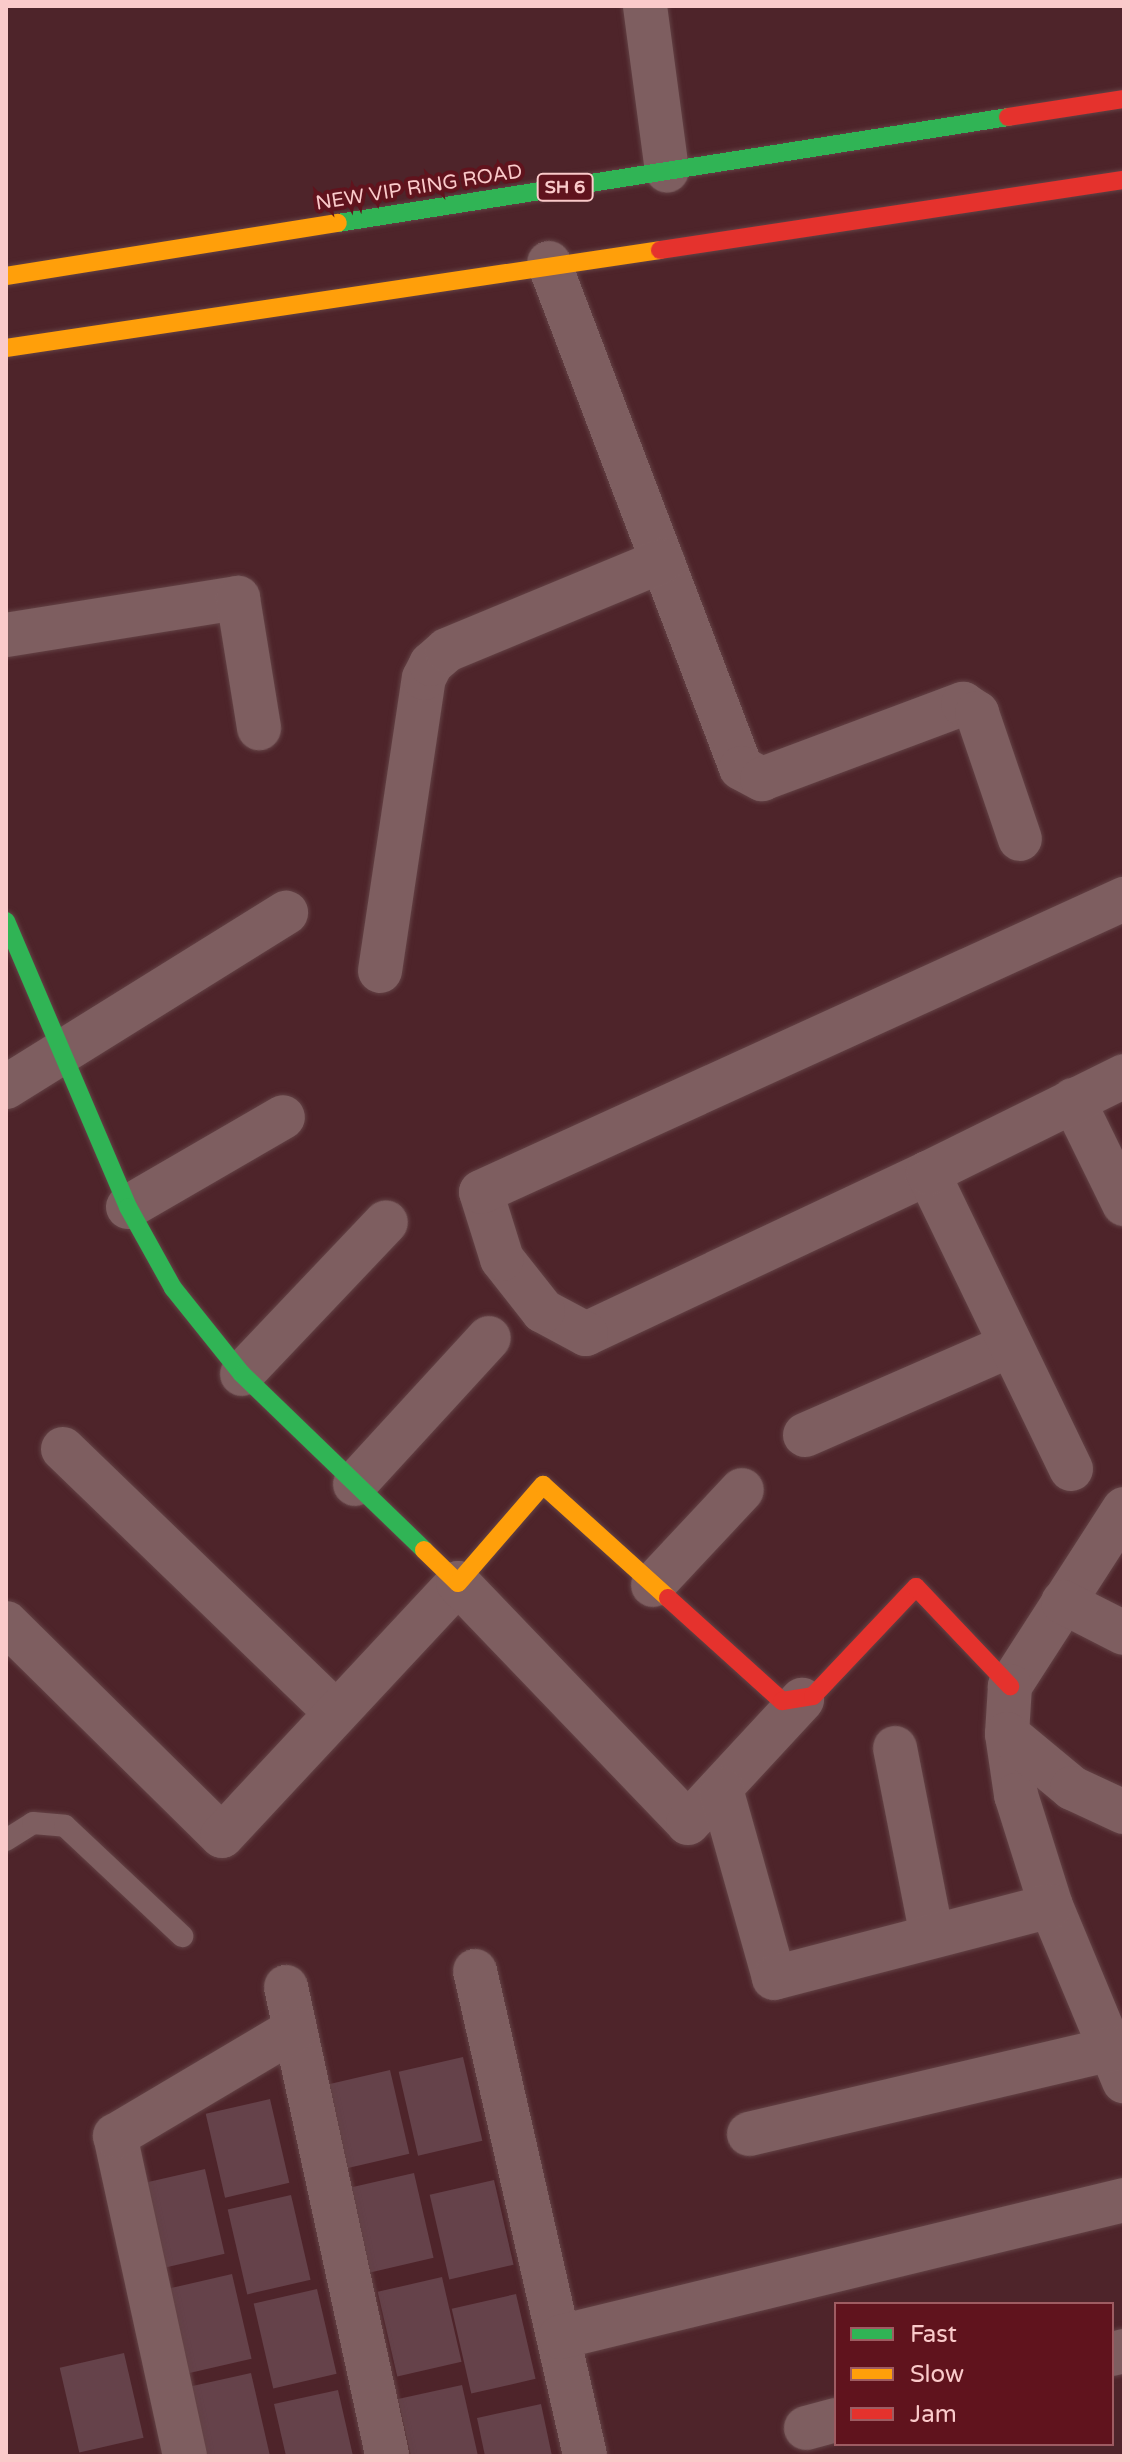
<!DOCTYPE html>
<html>
<head>
<meta charset="utf-8">
<style>
	body { margin:0 }
	#map { position:relative; width:1130px; height:2462px; overflow:hidden; background:#4e242a; font-family:"Varela Round",sans-serif }
	div>[style] { position:absolute }
	[style*='--x'] { left:calc(var(--x)*1px); top:calc(var(--y)*1px); width:calc(var(--w)*1px); rotate:calc(var(--a)*1deg) }
	.building>* { inset:0; background:#65424a; transform-origin:0 0 }
	.roads { filter:drop-shadow(0 0 2px #634245) drop-shadow(0 0 2px #634245) }
	.lane>* { height:22px; margin:-11px; padding:0 11px; transform-origin:11px; border-radius:11px; background:#7e5e60 }
	.street>* { height:44px; margin:-22px; padding:0 22px; transform-origin:22px; border-radius:22px; background:#7e5e60 }
	.fast>* { height:18px; margin:-9px; padding:0 9px; transform-origin:9px; border-radius:9px; background:#30b455 }
	.slow>* { height:18px; margin:-9px; padding:0 9px; transform-origin:9px; border-radius:9px; background:#ff9f0a }
	.jam>* { height:18px; margin:-9px; padding:0 9px; transform-origin:9px; border-radius:9px; background:#e5322d }
	span { translate:-50% -50%; white-space:nowrap; text-align:center; line-height:1.15; -webkit-text-stroke:8px #60131d; paint-order:stroke }
	.shield-label span { padding:2px 6px; background:#60131d; border:2px solid; border-radius:6px; -webkit-text-stroke-width:0 }
	.shield-label { font-size:18px; color:#facaca; font-weight:700 }
	.street-label { font-size:20px; color:#facaca }
	.frame { position:absolute; inset:0; border:8px solid #facaca; pointer-events:none }
	.legend { position:absolute; left:834px; top:2302px; width:280px; height:144px; box-sizing:border-box; background:#60131d; border:2px solid #9e5c62; margin:0; padding:10px 14px; list-style:none; font-size:24px; color:#facaca }
	.legend li { display:flex; align-items:center; gap:16px; height:40px }
	.legend b { width:40px; border:2px solid #9e5c62 }
</style>
</head>
<body>
<div id="map">
	<div class="building">
		<div style="left:463px;top:2057px;width:86px;height:66px;rotate:77deg"></div>
		<div style="left:390px;top:2070px;width:86px;height:64px;rotate:77deg"></div>
		<div style="left:270px;top:2099px;width:86px;height:66px;rotate:77deg"></div>
		<div style="left:205px;top:2169px;width:87px;height:65px;rotate:77deg"></div>
		<div style="left:414px;top:2173px;width:87px;height:65px;rotate:77deg"></div>
		<div style="left:494px;top:2180px;width:87px;height:66px;rotate:77deg"></div>
		<div style="left:291px;top:2195px;width:87px;height:65px;rotate:77deg"></div>
		<div style="left:232px;top:2274px;width:87px;height:66px;rotate:77deg"></div>
		<div style="left:442px;top:2277px;width:87px;height:66px;rotate:77deg"></div>
		<div style="left:317px;top:2289px;width:87px;height:65px;rotate:77deg"></div>
		<div style="left:516px;top:2294px;width:87px;height:66px;rotate:77deg"></div>
		<div style="left:124px;top:2353px;width:87px;height:66px;rotate:77deg"></div>
		<div style="clip-path:polygon(251px 2373px,270px 2456px,203px 2456px,188px 2387px)"></div>
		<div style="clip-path:polygon(462px 2385px,478px 2456px,411px 2456px,398px 2399px)"></div>
		<div style="clip-path:polygon(338px 2390px,353px 2456px,286px 2456px,274px 2404px)"></div>
		<div style="clip-path:polygon(541px 2404px,552px 2456px,485px 2456px,477px 2418px)"></div>
	</div>
	<div class="roads">
		<div class="lane">
			<div style="--x:6;--y:1840;--w:32;--a:-32"></div>
			<div style="--x:33;--y:1823;--w:32;--a:5"></div>
			<div style="--x:65;--y:1826;--w:161;--a:43.2"></div>
		</div>
		<div class="street">
			<div style="--x:645;--y:6;--w:166;--a:82.4"></div>
			<div style="--x:549;--y:263;--w:540;--a:69.18"></div>
			<div style="--x:741;--y:768;--w:24;--a:28"></div>
			<div style="--x:762;--y:779;--w:215;--a:-20.5"></div>
			<div style="--x:963;--y:704;--w:17;--a:33"></div>
			<div style="--x:977;--y:713;--w:133;--a:71.2"></div>
			<div style="--x:6;--y:635;--w:235;--a:-9.1"></div>
			<div style="--x:238;--y:598;--w:132;--a:80.8"></div>
			<div style="--x:380;--y:971;--w:296;--a:-81.5"></div>
			<div style="--x:424;--y:678;--w:16;--a:-63"></div>
			<div style="--x:431;--y:664;--w:21;--a:-41"></div>
			<div style="--x:447;--y:650;--w:233;--a:-22.5"></div>
			<div style="--x:6;--y:1087;--w:330;--a:-31.9"></div>
			<div style="--x:1073;--y:1100;--w:116;--a:63.9"></div>
			<div style="--x:928;--y:1173;--w:378;--a:154.8"></div>
			<div style="--x:586;--y:1334;--w:49;--a:-151.9"></div>
			<div style="--x:543;--y:1311;--w:66;--a:-128.3"></div>
			<div style="--x:502;--y:1259;--w:70;--a:-107.4"></div>
			<div style="--x:481;--y:1192;--w:707;--a:-24.5"></div>
			<div style="--x:128;--y:1207;--w:179;--a:-30.1"></div>
			<div style="--x:242;--y:1374;--w:209;--a:-46.5"></div>
			<div style="--x:805;--y:1435;--w:223;--a:-23.6"></div>
			<div style="--x:63;--y:1449;--w:378;--a:44"></div>
			<div style="--x:1071;--y:1469;--w:329;--a:-115.8"></div>
			<div style="--x:928;--y:1173;--w:219;--a:-26.3"></div>
			<div style="--x:355;--y:1484;--w:198;--a:-47.5"></div>
			<div style="--x:1124;--y:1509;--w:211;--a:122.8"></div>
			<div style="--x:1010;--y:1686;--w:48;--a:93.6"></div>
			<div style="--x:1007;--y:1734;--w:62;--a:81.6"></div>
			<div style="--x:1016;--y:1795;--w:116;--a:72.5"></div>
			<div style="--x:1051;--y:1906;--w:190;--a:67.4"></div>
			<div style="--x:653;--y:1585;--w:130;--a:-46.9"></div>
			<div style="--x:1063;--y:1602;--w:68;--a:26.9"></div>
			<div style="--x:6;--y:1623;--w:303;--a:44.6"></div>
			<div style="--x:222;--y:1836;--w:346;--a:-47"></div>
			<div style="--x:458;--y:1583;--w:332;--a:46.2"></div>
			<div style="--x:688;--y:1823;--w:168;--a:-47.2"></div>
			<div style="--x:1007;--y:1734;--w:85;--a:39.7"></div>
			<div style="--x:1072;--y:1788;--w:57;--a:24.8"></div>
			<div style="--x:895;--y:1748;--w:187;--a:78.9"></div>
			<div style="--x:721;--y:1789;--w:196;--a:74.3"></div>
			<div style="--x:774;--y:1978;--w:286;--a:-14.6"></div>
			<div style="--x:475;--y:1971;--w:497;--a:77.2"></div>
			<div style="--x:286;--y:1987;--w:480;--a:77.8"></div>
			<div style="--x:749;--y:2134;--w:372;--a:-13.2"></div>
			<div style="--x:560;--y:2337;--w:580;--a:-13.65"></div>
			<div style="--x:1112;--y:2354;--w:12;--a:-14"></div>
			<div style="--x:806;--y:2428;--w:31;--a:-15"></div>
			<div style="--x:185;--y:2456;--w:328;--a:-102.3"></div>
			<div style="--x:115;--y:2136;--w:209;--a:-30.7"></div>
		</div>
		<div class="fast">
			<div style="--x:338;--y:223;--w:678;--a:-8.99"></div>
			<div style="--x:6;--y:921;--w:311;--a:66.9"></div>
			<div style="--x:128;--y:1207;--w:93;--a:60.9"></div>
			<div style="--x:173;--y:1288;--w:110;--a:51.3"></div>
			<div style="--x:242;--y:1374;--w:253;--a:44"></div>
		</div>
		<div class="slow">
			<div style="--x:6;--y:276;--w:336;--a:-9.1"></div>
			<div style="--x:6;--y:348;--w:661;--a:-8.52"></div>
			<div style="--x:424;--y:1550;--w:47;--a:44.1"></div>
			<div style="--x:458;--y:1583;--w:130;--a:-49.1"></div>
			<div style="--x:543;--y:1485;--w:169;--a:42.1"></div>
		</div>
		<div class="jam">
			<div style="--x:1008;--y:117;--w:117;--a:-8.8"></div>
			<div style="--x:660;--y:250;--w:469;--a:-8.6"></div>
			<div style="--x:668;--y:1598;--w:154;--a:42.1"></div>
			<div style="--x:782;--y:1701;--w:31;--a:-9"></div>
			<div style="--x:813;--y:1696;--w:150;--a:-46.6"></div>
			<div style="--x:916;--y:1587;--w:137;--a:46.5"></div>
		</div>
	</div>
	<div class="shield-label">
		<span style="left:565px;top:187px">SH 6</span>
	</div>
	<div class="street-label">
		<span style="left:419px;top:188px;rotate:-9deg">NEW VIP RING ROAD</span>
	</div>
	<div class="frame"></div>
	<ul class="legend">
	<li><b style="height:10px;background:#30b455"></b>Fast</li>
	<li><b style="height:10px;background:#ff9f0a"></b>Slow</li>
	<li><b style="height:10px;background:#e5322d"></b>Jam</li>
	</ul>
</div>
</body>
</html>
